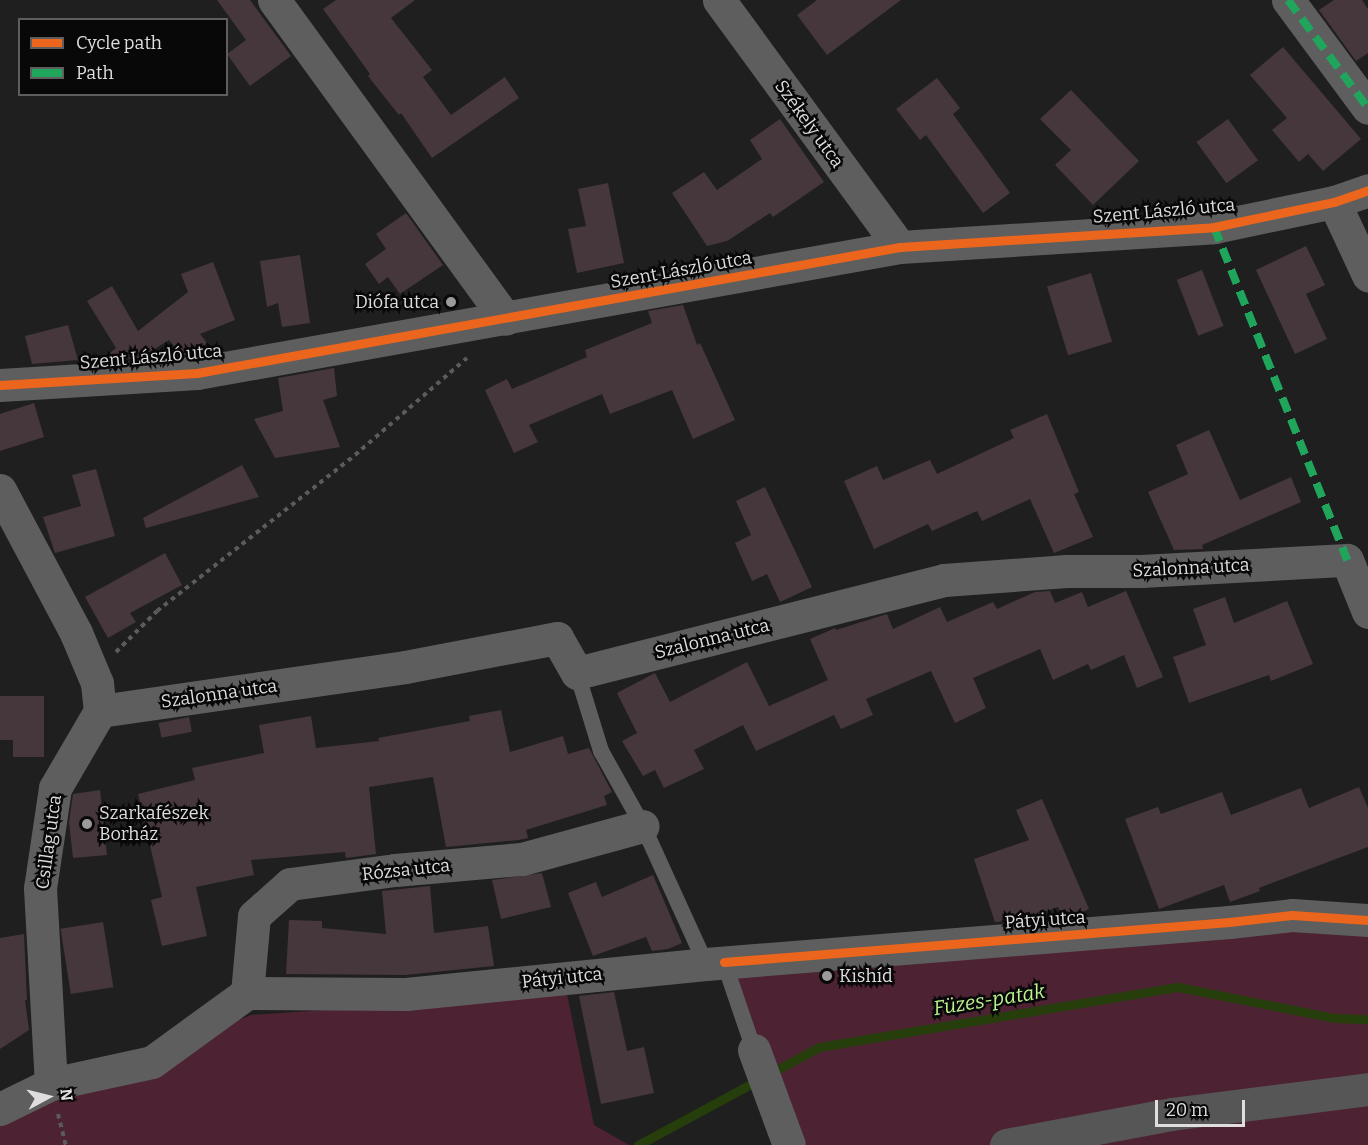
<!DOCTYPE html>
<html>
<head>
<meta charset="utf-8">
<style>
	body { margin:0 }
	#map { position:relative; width:1368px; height:1145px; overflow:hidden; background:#201f1f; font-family:Bitter,serif }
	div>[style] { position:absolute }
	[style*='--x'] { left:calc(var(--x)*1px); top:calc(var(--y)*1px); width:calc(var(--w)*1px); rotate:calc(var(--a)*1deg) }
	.green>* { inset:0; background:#4d2232 }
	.stream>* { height:9px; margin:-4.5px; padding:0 4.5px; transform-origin:4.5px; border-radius:4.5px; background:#253e0b }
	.building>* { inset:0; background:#45373c; transform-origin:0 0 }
	.path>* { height:4px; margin-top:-2px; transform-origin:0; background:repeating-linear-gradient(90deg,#5c5a5a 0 4.5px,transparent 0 9px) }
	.lane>* { height:16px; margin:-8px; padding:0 8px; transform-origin:8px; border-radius:8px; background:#5d5e5d }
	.street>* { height:33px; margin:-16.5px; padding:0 16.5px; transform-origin:16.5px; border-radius:16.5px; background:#5d5e5d }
	.secondary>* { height:33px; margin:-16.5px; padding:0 16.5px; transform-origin:16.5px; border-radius:16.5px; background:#575656 }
	.quiet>* { height:8px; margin-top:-4px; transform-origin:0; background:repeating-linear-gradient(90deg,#20a55d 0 15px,transparent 0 23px) }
	.cycleway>* { height:9px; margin:-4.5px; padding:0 4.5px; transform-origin:4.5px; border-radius:4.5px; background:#eb651d }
	.dots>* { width:16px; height:16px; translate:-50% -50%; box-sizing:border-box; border:3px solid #090808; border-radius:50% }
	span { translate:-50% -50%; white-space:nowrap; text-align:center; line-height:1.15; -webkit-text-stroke:5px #090808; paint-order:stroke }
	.street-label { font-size:18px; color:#dfddde }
	.poi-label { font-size:18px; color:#dfddde }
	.right { translate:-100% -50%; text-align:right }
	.left { translate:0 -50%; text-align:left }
	.water-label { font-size:20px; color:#bcf391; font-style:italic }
	.legend { position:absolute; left:18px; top:18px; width:210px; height:78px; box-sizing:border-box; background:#090808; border:2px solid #5f5d5e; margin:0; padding:8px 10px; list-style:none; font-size:18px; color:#dfddde }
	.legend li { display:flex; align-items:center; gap:12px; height:30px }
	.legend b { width:30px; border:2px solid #5f5d5e }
	.north { position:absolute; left:18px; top:1067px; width:60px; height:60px; -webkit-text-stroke:4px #090808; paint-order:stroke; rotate:83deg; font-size:16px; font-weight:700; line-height:24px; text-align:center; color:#dfddde }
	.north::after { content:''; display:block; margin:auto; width:21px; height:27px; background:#dfddde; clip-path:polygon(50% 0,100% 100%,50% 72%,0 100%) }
	.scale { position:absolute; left:1155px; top:1100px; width:90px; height:27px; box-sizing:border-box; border:3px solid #dfddde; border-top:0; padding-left:8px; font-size:18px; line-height:21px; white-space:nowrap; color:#dfddde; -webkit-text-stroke:4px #090808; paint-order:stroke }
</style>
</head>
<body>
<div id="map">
	<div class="green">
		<div style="clip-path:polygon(1368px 920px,1368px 1145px,789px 1145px,724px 962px)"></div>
		<div style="clip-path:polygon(567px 994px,594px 1125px,629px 1145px,0 1145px,0 1114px,251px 1015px)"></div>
	</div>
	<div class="stream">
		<div style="--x:638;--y:1145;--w:206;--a:-28.4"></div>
		<div style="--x:819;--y:1047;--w:364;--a:-9.5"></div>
		<div style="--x:1178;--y:987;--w:160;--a:11.2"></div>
		<div style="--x:1335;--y:1018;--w:33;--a:2"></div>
	</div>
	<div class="building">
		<div style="clip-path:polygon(217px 0,250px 0,291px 56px,250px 86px,227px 54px,246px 40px)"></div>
		<div style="clip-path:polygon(336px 0,415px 0,391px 18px,432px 70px,423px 77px,451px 115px,505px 77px,519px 98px,432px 158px,401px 113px,399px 115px,368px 76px,370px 74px,323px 9px)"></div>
		<div style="clip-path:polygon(817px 0,901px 0,827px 55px,797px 15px)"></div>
		<div style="clip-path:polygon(1334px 0,1362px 0,1368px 9px,1368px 53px,1356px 61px,1319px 10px)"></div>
		<div style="clip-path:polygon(1283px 47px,1361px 139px,1323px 171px,1308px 154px,1299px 162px,1272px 130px,1287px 118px,1250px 75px)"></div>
		<div style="clip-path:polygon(937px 78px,960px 108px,953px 114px,1010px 193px,983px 213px,926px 135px,920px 140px,896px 109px)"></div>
		<div style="clip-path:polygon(1071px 90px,1139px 161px,1093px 205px,1055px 165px,1071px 150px,1040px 119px)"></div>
		<div style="clip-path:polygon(780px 119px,824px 182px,773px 217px,770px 213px,727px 241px,707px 246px,672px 193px,704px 172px,717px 190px,762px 159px,750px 140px)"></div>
		<div style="left:1228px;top:119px;width:51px;height:39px;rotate:54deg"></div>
		<div style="clip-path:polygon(608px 183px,624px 263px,577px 273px,568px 229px,586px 226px,578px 189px)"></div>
		<div style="clip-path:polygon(406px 213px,443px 265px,400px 294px,388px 277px,379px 284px,365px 264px,386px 249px,376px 234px)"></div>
		<div style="clip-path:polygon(1306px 246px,1325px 285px,1306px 294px,1327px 339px,1295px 354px,1256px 270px)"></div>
		<div style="clip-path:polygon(300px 255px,310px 323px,282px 327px,278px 303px,267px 307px,260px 261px)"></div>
		<div style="clip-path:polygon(213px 262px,235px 320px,200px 334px,207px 343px,191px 355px,181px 355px,169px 340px,140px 358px,101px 360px,116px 348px,87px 301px,112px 286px,138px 331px,188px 292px,181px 274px)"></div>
		<div style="left:1202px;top:270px;width:60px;height:27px;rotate:69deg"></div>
		<div style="left:1091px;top:273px;width:72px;height:46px;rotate:73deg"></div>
		<div style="clip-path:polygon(683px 305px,697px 345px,700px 343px,735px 420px,693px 439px,672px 390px,610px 414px,602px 394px,529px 425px,538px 442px,514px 453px,485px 390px,507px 379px,512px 389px,587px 357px,585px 350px,652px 323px,648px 311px)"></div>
		<div style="clip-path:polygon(68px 325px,78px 360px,32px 364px,25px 336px)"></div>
		<div style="clip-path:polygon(334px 368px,337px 396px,323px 400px,340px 447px,275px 458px,254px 419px,283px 411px,278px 378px)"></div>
		<div style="clip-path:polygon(34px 403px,44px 437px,0 451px,0 414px)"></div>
		<div style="clip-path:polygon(1047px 414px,1079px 492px,1074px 494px,1093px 537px,1054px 553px,1030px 499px,982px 521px,977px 511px,932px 531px,928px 524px,874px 549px,844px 481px,877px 466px,883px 480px,930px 460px,937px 474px,1014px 438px,1010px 430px)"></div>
		<div style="clip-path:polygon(1209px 430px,1240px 500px,1291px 477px,1301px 502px,1202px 545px,1203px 549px,1174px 550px,1148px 492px,1188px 474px,1176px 445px)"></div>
		<div style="clip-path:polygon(242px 465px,259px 497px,146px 528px,143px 518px)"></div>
		<div style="clip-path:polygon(96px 469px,115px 536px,55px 553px,43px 517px,81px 506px,72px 475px)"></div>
		<div style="clip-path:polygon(765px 487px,812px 587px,780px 602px,767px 574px,752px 581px,735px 543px,751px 535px,736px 501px)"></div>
		<div style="clip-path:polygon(165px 553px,182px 585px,130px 613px,136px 622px,108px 638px,85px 597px)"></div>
		<div style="clip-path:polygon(1050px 591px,1055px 603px,1082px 592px,1088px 607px,1126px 591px,1163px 677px,1137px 688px,1124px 655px,1091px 670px,1088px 664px,1053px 680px,1040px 649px,973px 678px,986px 708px,955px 723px,931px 671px,866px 699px,873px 715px,841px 729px,834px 715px,756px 751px,743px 725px,694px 750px,704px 769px,664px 788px,655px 770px,643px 776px,622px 741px,637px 733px,617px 693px,655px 673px,670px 702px,747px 662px,769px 706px,828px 680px,810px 639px,835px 628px,836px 630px,887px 614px,893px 629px,940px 607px,947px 622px,993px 602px,997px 609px,1035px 592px)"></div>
		<div style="clip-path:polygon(1225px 597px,1234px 623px,1287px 601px,1313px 664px,1271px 681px,1269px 675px,1189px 703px,1173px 657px,1206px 645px,1193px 609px)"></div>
		<div style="clip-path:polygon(0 696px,44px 696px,44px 757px,13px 757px,13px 740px,0 740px)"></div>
		<div style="clip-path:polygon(501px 710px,510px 752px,563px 736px,568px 754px,589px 748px,612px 792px,604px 796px,607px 805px,526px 830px,528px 838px,519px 840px,446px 847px,433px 777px,369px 787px,376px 854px,346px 858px,345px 852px,251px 860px,254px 875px,196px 887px,207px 936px,162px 946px,151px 900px,162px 897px,138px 794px,195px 780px,192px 768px,264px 753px,259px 725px,311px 716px,316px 748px,379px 741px,378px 738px,470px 721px,469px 716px)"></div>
		<div style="left:189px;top:717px;width:15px;height:31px;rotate:79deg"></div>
		<div style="clip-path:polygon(1359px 787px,1368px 808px,1368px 847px,1259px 888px,1260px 891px,1230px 902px,1224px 885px,1159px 909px,1125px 819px,1158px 807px,1161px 814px,1222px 792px,1231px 815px,1301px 788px,1309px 808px)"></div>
		<div style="clip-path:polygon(100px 790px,107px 855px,73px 858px,69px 822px,73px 794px)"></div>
		<div style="clip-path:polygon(1042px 799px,1089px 909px,1074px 916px,1063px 917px,1058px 907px,1021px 920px,995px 922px,974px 859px,1029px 840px,1016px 810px)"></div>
		<div style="clip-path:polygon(542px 873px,551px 907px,501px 919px,492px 880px)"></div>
		<div style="clip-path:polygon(653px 875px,682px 943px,668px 949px,652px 951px,646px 937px,593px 956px,568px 893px,596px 882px,602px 897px)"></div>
		<div style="clip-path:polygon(430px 886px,434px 933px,488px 926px,494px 966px,405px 975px,286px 974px,289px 920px,322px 921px,322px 928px,386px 934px,382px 891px)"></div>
		<div style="left:103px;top:922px;width:66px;height:43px;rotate:81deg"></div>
		<div style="clip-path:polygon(24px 934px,27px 1000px,25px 1000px,29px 1030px,0 1049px,0 938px)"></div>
		<div style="clip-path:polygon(614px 992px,627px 1051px,644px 1047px,654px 1093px,601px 1104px,579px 996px)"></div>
	</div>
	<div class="path">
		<div style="--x:116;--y:652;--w:58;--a:-45"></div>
		<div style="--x:157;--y:611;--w:252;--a:-38.2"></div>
		<div style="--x:355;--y:455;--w:148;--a:-40.9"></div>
		<div style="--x:58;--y:1114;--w:32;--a:76"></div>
	</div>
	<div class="lane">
		<div style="--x:577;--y:673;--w:82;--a:72.9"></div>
		<div style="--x:601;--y:751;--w:86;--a:60.8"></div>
		<div style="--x:643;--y:826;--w:152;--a:65.5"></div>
		<div style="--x:724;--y:962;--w:93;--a:71.2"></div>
	</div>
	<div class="street">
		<div style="--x:274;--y:0;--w:394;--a:54"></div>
		<div style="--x:719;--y:0;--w:306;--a:53.8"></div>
		<div style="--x:1288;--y:0;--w:134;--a:53.5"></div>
		<div style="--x:1334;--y:202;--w:81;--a:65"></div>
		<div style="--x:0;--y:385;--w:197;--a:-3.5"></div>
		<div style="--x:197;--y:373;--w:714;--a:-10.16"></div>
		<div style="--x:900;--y:247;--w:315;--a:-3.6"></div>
		<div style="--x:1214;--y:227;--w:123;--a:-11.8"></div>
		<div style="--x:1334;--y:202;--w:36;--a:-19"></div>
		<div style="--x:0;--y:490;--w:162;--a:62"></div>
		<div style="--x:76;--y:633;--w:54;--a:67.2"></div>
		<div style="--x:97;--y:683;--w:28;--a:84"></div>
		<div style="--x:100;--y:711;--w:89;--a:120.3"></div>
		<div style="--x:55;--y:788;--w:101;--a:98.5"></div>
		<div style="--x:40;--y:888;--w:196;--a:86.8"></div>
		<div style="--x:100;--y:711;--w:308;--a:-8.2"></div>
		<div style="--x:405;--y:667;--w:155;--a:-10.8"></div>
		<div style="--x:557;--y:638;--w:40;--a:60.3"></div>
		<div style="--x:577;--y:673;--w:379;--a:-14.2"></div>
		<div style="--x:944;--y:580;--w:123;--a:-4.2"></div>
		<div style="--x:1067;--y:571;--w:74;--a:0"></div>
		<div style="--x:1141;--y:571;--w:206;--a:-3.1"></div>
		<div style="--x:1347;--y:560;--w:56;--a:68"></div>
		<div style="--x:247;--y:993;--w:77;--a:-84.8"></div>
		<div style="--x:254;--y:916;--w:48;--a:-41.6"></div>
		<div style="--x:290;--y:884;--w:106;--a:-7.6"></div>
		<div style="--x:395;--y:870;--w:127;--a:-5"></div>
		<div style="--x:522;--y:859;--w:125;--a:-15.3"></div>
		<div style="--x:754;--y:1050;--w:101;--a:69.8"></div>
		<div style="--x:0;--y:1109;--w:57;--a:-26.1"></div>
		<div style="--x:51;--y:1084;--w:103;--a:-12.3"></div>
		<div style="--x:152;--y:1062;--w:117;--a:-36"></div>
		<div style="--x:247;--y:993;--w:159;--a:0.4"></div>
		<div style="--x:406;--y:994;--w:301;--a:-5.7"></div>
		<div style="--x:706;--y:964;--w:525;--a:-4.59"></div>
		<div style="--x:1229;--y:922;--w:63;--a:-6.3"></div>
		<div style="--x:1292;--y:915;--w:76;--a:3.8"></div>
	</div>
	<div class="secondary">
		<div style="--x:1006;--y:1145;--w:168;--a:-10.6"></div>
		<div style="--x:1171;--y:1114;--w:199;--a:-7.2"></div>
	</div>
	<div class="quiet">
		<div style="--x:1288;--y:0;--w:134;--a:53.5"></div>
		<div style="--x:1214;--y:227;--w:359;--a:68.2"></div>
	</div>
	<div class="cycleway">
		<div style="--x:0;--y:385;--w:197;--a:-3.5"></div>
		<div style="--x:197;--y:373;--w:714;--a:-10.16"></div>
		<div style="--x:900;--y:247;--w:315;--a:-3.6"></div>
		<div style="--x:1214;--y:227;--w:123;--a:-11.8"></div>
		<div style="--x:1334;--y:202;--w:36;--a:-19"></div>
		<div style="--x:724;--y:962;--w:507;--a:-4.53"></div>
		<div style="--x:1229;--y:922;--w:63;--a:-6.3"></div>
		<div style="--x:1292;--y:915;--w:76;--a:3.8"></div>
	</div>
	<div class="dots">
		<div style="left:451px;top:302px;background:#9c9a9b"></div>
		<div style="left:87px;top:824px;background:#9c9a9b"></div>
		<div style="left:827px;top:976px;background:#9c9a9b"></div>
	</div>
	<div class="street-label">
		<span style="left:809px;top:124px;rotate:54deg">Székely utca</span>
		<span style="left:1164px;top:211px;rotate:-5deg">Szent László utca</span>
		<span style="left:681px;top:270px;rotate:-10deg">Szent László utca</span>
		<span style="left:151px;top:357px;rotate:-5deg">Szent László utca</span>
		<span style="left:1191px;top:568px;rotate:-3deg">Szalonna utca</span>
		<span style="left:712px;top:639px;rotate:-14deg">Szalonna utca</span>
		<span style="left:219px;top:694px;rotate:-8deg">Szalonna utca</span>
		<span style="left:49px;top:842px;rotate:-82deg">Csillag utca</span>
		<span style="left:406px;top:870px;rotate:-6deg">Rózsa utca</span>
		<span style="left:1045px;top:920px;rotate:-4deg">Pátyi utca</span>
		<span style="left:562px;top:978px;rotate:-6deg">Pátyi utca</span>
	</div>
	<div class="poi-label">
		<span class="right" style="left:439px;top:302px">Diófa utca</span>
		<span class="left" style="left:99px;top:824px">Szarkafészek<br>Borház</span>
		<span class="left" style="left:839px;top:976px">Kishíd</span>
	</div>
	<div class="water-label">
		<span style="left:989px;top:1000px;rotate:-9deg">Füzes-patak</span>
	</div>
	<ul class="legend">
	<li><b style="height:8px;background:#eb651d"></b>Cycle path</li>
	<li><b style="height:8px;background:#20a55d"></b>Path</li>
	</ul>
	<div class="north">N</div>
	<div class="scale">20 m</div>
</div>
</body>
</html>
